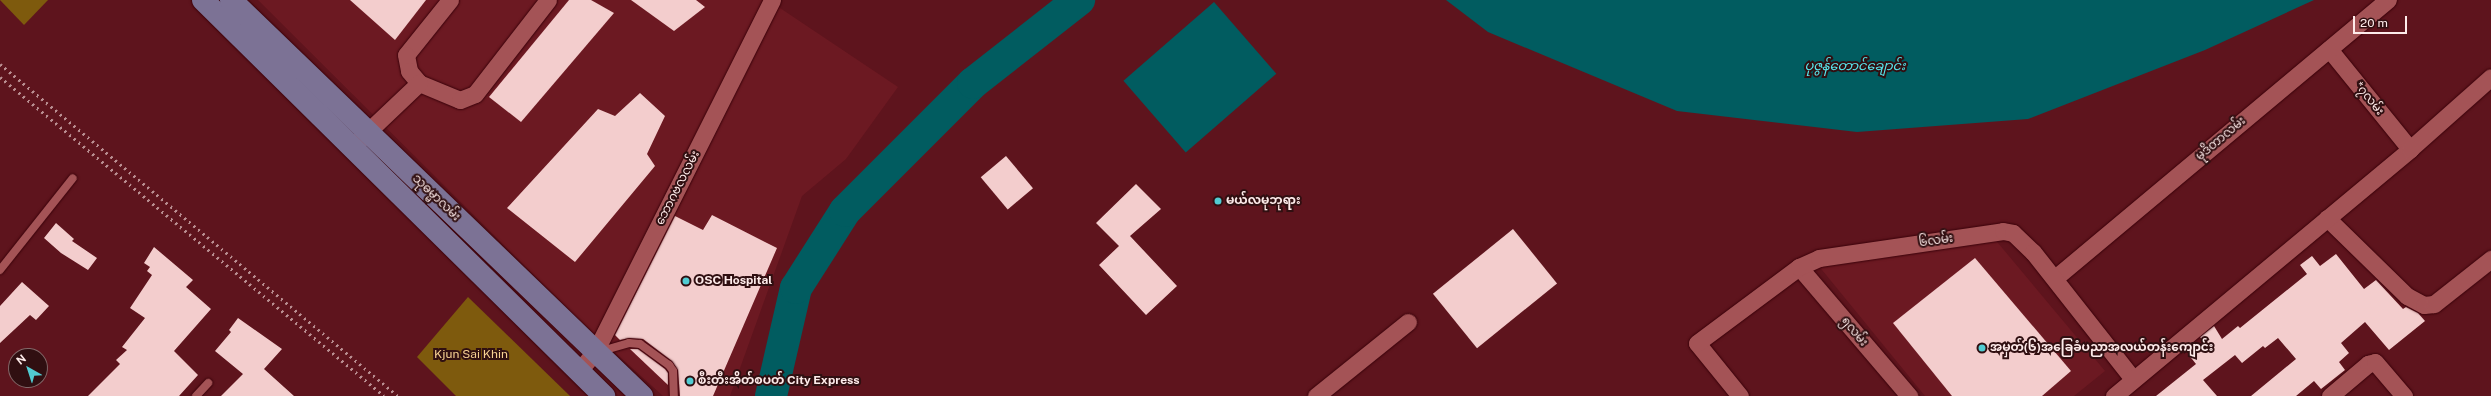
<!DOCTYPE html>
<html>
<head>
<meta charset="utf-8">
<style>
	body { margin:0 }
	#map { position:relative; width:2491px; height:396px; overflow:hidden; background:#5e141d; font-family:"Public Sans","Noto Sans Myanmar",sans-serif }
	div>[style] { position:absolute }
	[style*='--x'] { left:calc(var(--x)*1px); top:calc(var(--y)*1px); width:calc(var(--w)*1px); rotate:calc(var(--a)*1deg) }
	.built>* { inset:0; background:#6c1922 }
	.forest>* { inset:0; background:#7e5a0d }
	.water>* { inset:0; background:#015c60; transform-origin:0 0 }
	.river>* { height:32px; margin:-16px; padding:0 16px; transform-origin:16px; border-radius:16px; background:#015c60 }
	.building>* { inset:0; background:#f3cdcd; transform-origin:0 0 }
	.roads { filter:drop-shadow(0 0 1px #3a020a) drop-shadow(0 0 1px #3a020a) }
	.lane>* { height:8px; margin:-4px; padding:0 4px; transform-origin:4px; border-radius:4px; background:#a45356 }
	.street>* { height:17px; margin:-8.5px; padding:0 8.5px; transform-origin:8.5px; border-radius:8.5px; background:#a45356 }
	.primary>* { height:22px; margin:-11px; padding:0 11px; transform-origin:11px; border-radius:11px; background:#7c7295 }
	.rail>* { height:3px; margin-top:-1.5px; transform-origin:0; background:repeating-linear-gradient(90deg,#b98e91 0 2px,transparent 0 6px) }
	.dots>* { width:11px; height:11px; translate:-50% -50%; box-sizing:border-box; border:2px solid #300f11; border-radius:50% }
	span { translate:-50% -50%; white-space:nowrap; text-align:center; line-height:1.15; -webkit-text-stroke:4px #300f11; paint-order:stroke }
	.street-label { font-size:12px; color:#feebea }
	.poi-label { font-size:12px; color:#feebea; font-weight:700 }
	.left { translate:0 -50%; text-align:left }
	.park-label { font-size:12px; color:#f6d091 }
	.water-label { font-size:13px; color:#58e7ed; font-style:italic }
	.north { position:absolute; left:8px; top:348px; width:40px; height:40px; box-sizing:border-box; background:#300f11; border:1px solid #826768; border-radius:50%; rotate:321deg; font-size:11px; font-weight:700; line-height:16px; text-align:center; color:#feebea }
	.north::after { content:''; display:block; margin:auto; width:14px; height:18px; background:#51ccd2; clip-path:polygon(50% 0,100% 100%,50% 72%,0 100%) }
	.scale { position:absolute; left:2353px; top:16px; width:54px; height:18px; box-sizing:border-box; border:2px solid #feebea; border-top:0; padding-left:5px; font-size:12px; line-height:14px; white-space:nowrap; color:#feebea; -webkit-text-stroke:3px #300f11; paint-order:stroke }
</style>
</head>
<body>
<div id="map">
	<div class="built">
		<div style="clip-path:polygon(258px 0,768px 0,898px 87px,846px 159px,802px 196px,730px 396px,663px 396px,580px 321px)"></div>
		<div style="clip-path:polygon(1993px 237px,2105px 371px,2074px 396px,1925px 396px,1818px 265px)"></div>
	</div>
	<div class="forest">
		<div style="clip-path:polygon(0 0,48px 0,24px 25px)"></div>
		<div style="clip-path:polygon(468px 297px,570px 396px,456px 396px,417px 357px)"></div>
	</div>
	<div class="water">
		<div style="clip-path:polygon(1446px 0,2314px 0,2205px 50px,2028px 119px,1857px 132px,1677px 111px,1488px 32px)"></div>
		<div style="left:1214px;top:2px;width:95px;height:120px;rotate:49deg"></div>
	</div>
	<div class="river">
		<div style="--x:771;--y:396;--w:111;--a:-77"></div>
		<div style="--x:796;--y:288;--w:91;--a:-57.5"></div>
		<div style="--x:845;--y:211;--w:181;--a:-45"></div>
		<div style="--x:973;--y:83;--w:135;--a:-38.1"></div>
	</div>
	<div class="building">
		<div style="clip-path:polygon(350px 0,426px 0,395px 40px)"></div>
		<div style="clip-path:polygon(569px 0,591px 0,614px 13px,521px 122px,489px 97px)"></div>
		<div style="clip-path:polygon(631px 0,696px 0,705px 7px,674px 31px)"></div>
		<div style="clip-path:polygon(640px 93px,665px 116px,647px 154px,655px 166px,575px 262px,507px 208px,598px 109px,615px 116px)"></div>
		<div style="left:1006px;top:156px;width:42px;height:33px;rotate:50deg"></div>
		<div style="clip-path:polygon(1136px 184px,1161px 209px,1130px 236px,1177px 286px,1146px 315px,1099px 265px,1119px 246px,1096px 223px)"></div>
		<div style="clip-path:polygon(712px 215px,777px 248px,713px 396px,680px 396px,678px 370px,672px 361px,643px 339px,629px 338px,620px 340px,615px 335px,675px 216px,703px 230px)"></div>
		<div style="clip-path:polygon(56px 223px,74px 239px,72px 241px,97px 258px,88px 270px,61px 253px,44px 238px)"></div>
		<div style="left:1513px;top:229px;width:70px;height:103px;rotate:51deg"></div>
		<div style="clip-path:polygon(154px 247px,193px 280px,186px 287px,211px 309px,174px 351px,198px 375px,179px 396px,88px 396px,120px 364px,116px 360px,127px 350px,122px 347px,145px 318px,130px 308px,152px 275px,147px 271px,150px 267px,144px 263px)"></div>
		<div style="clip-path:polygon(2336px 254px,2364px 289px,2376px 280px,2403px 309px,2406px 307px,2418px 313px,2425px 321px,2389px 350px,2365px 322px,2341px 343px,2349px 353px,2339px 362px,2345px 370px,2321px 389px,2314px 381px,2296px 396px,2251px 396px,2296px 359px,2278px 338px,2265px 348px,2263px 346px,2242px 363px,2235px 355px,2203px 380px,2217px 396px,2156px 396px,2196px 364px,2188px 354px,2204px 342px,2200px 337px,2214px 326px,2222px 339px,2238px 326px,2240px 328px,2307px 274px,2300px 265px,2312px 256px,2320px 266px)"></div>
		<div style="clip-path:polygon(1975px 258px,2071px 371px,2042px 396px,1952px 396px,1893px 323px)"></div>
		<div style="clip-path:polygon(22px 282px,49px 306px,36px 320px,30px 315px,0 343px,0 306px)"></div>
		<div style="clip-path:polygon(238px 318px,282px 349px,264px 369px,294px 396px,221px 396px,243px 374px,215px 351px,231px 332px,229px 330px)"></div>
		<div style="clip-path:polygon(630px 349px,638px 349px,665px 369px,668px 373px,668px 385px)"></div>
	</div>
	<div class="roads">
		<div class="lane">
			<div style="--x:0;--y:270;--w:117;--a:-51.6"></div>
			<div style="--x:598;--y:352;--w:32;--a:-16"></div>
			<div style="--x:629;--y:343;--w:11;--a:5"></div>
			<div style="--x:640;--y:344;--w:36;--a:36"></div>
			<div style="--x:669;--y:365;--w:7;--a:56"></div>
			<div style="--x:673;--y:371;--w:25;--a:88"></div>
			<div style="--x:196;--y:396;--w:18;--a:-47"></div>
		</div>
		<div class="street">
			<div style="--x:450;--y:0;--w:70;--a:128.7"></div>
			<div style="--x:406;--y:55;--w:16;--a:79"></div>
			<div style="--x:409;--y:71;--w:16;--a:50"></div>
			<div style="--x:419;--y:83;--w:44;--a:22.5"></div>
			<div style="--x:460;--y:100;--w:16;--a:-22"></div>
			<div style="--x:475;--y:94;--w:119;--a:-52.2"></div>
			<div style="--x:2329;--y:49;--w:129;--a:51"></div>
			<div style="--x:359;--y:140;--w:83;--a:-43.5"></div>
			<div style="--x:2327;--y:218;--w:112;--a:44.3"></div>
			<div style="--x:2407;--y:296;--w:19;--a:28"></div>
			<div style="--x:2424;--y:305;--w:10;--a:-6"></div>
			<div style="--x:2434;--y:304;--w:73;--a:-38.3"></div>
			<div style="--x:1799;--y:267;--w:170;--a:49.5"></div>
			<div style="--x:2055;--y:278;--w:434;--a:-39.9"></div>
			<div style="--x:578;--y:372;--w:26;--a:-50"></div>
			<div style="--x:595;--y:352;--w:394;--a:-63.3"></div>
			<div style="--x:1316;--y:396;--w:118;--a:-38.8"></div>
			<div style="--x:1740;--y:396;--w:68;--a:-129.1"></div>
			<div style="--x:1697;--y:343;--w:127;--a:-36.7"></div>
			<div style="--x:1799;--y:267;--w:22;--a:-24"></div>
			<div style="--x:1819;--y:258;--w:186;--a:-8.3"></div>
			<div style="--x:2003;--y:231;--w:10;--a:11"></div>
			<div style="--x:2013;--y:233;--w:28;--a:44"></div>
			<div style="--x:2033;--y:252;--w:162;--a:51.8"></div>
			<div style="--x:2114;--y:396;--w:386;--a:-39.8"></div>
			<div style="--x:2410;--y:149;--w:108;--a:-41.6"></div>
			<div style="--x:2330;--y:396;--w:50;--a:-40.1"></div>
			<div style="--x:2368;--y:364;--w:7;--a:-16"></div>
			<div style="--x:2375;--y:362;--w:45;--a:49.5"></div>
		</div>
		<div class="primary">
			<div style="--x:203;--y:0;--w:564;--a:44.64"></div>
			<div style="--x:231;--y:0;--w:571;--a:43.94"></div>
		</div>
	</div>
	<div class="rail">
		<div style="--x:0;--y:64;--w:518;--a:39.83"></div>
		<div style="--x:0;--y:77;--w:499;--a:39.7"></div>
	</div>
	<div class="dots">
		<div style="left:1218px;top:201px;background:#51ccd2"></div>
		<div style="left:686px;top:281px;background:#51ccd2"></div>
		<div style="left:1982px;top:348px;background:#51ccd2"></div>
		<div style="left:690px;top:381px;background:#51ccd2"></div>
	</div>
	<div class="street-label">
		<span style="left:2369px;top:99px;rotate:51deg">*၇လမ်း</span>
		<span style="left:2221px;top:139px;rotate:-40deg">မုဒိတာလမ်း</span>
		<span style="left:678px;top:188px;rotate:-63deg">ဘောဂဗလလမ်း</span>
		<span style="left:436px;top:198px;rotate:44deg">သုဓမ္မာလမ်း</span>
		<span style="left:1936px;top:241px;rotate:-8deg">၆လမ်း</span>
		<span style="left:1854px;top:332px;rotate:50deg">၅လမ်း</span>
	</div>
	<div class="poi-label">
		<span class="left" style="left:1226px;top:201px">မယ်လမုဘုရား</span>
		<span class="left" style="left:695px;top:281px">OSC Hospital</span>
		<span class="left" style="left:1990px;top:348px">အမှတ်(၆)အခြေခံပညာအလယ်တန်းကျောင်း</span>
		<span class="left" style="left:698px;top:381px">စီးတီးအိတ်စပတ် City Express</span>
	</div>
	<div class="park-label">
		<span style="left:471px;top:355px">Kjun Sai Khin</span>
	</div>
	<div class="water-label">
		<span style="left:1855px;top:66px">ပုဇွန်တောင်ချောင်း</span>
	</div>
	<div class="north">N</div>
	<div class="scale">20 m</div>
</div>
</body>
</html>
